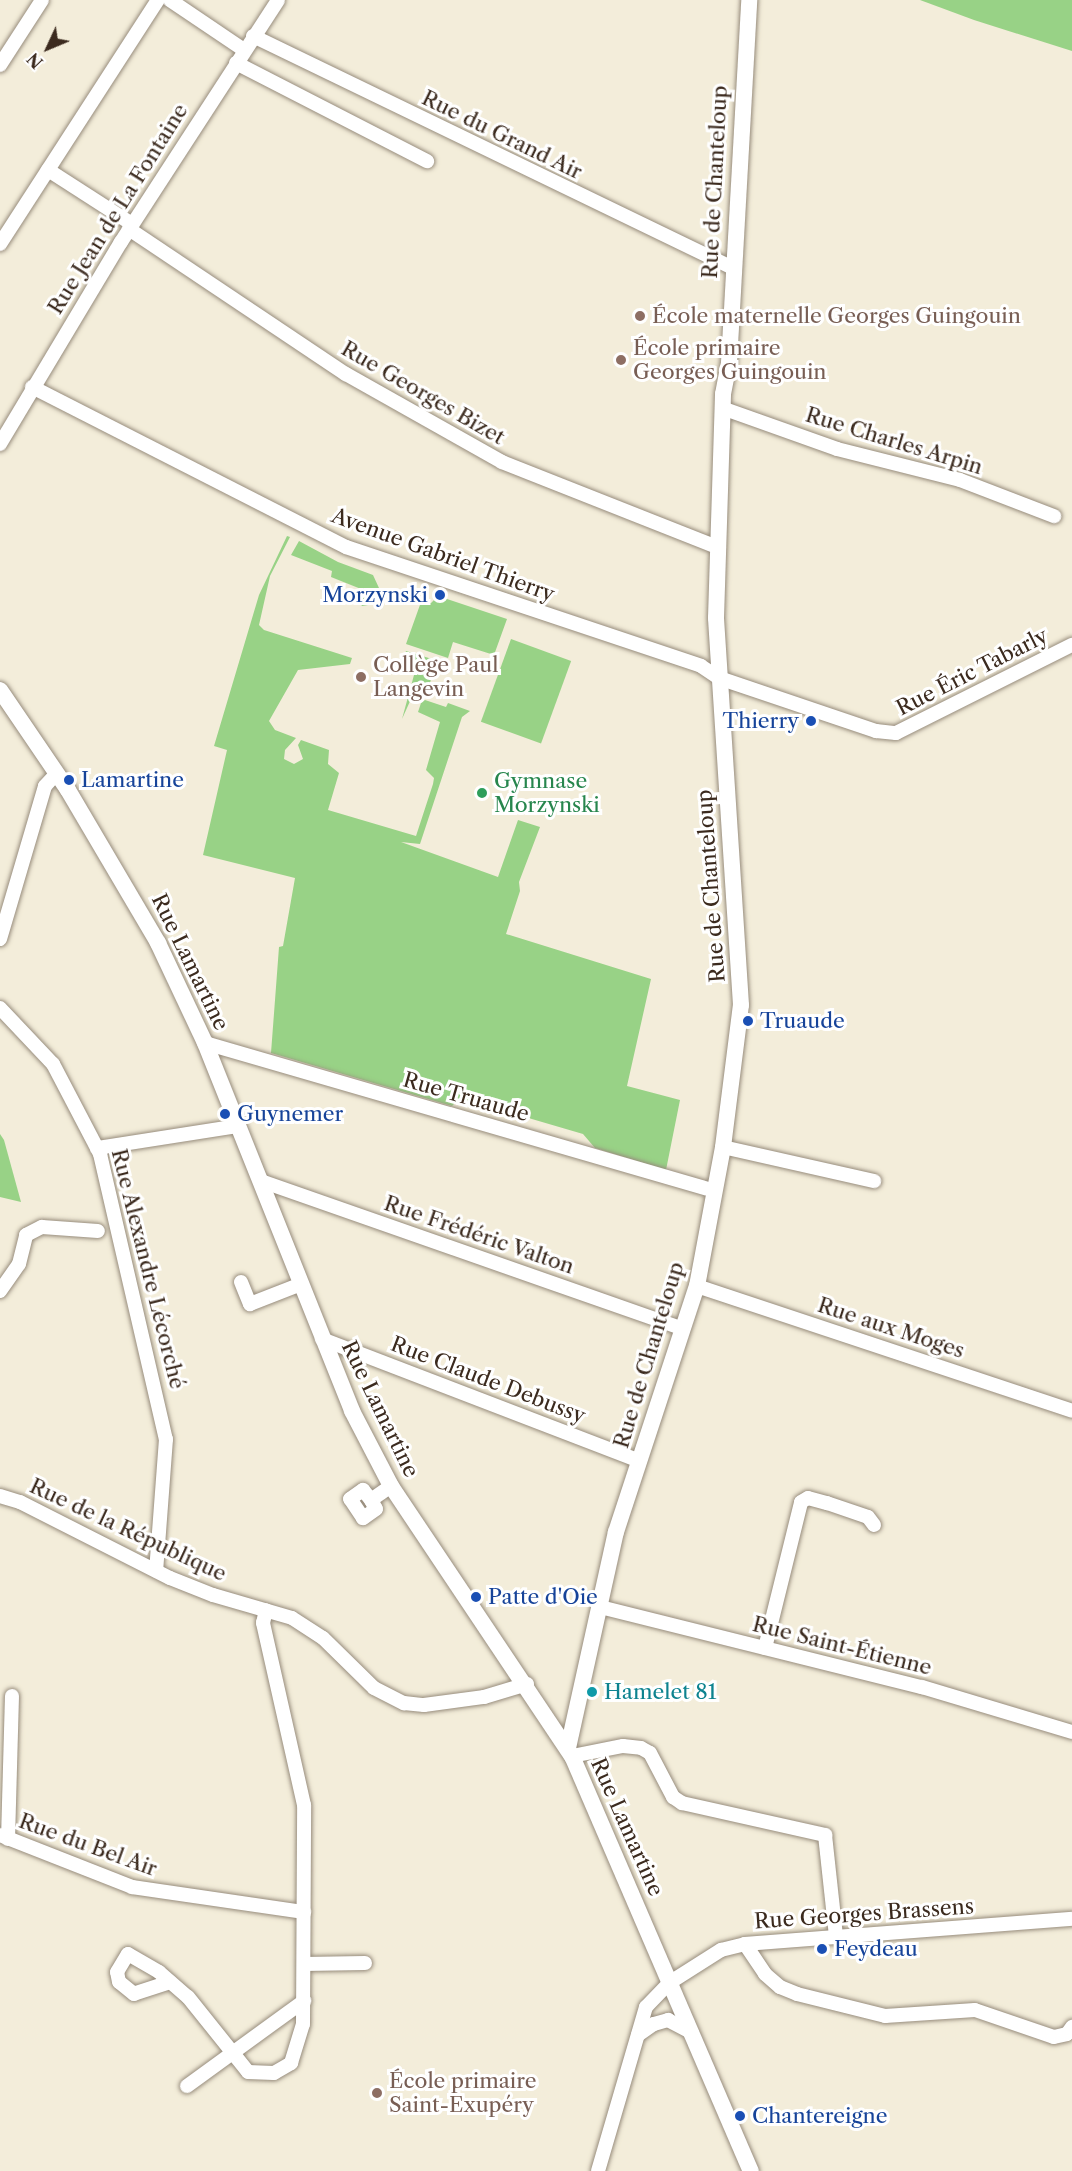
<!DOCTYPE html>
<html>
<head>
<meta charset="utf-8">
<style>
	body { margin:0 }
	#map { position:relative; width:1072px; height:2171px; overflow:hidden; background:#f3edda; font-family:"Libre Caslon Text",serif }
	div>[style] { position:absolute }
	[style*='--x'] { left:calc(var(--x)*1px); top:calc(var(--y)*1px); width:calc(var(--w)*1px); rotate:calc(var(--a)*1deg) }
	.green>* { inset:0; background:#98d286; transform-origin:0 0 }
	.roads { filter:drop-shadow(0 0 2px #978c7c) drop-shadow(0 0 2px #978c7c) }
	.minor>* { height:14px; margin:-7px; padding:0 7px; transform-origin:7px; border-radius:7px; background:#fff }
	.tertiary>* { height:16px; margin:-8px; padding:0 8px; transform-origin:8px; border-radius:8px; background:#fff }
	.dots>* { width:16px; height:16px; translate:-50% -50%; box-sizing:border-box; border:3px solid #fff; border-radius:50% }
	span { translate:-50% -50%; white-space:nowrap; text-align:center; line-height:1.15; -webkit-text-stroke:6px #fff; paint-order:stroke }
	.street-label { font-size:21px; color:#3b2a1e }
	.education-label { font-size:21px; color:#785e54 }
	.left { translate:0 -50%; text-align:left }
	.transit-label { font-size:21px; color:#164399 }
	.right { translate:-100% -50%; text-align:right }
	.leisure-label { font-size:21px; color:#27864d }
	.culture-label { font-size:21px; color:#0d838f }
	.north { position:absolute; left:18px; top:18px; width:60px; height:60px; -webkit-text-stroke:4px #fff; paint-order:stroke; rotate:226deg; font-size:16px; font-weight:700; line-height:24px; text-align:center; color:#3b2a1e }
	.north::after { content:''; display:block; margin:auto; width:21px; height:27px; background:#3b2a1e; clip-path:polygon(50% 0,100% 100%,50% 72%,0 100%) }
</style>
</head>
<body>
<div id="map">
	<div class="green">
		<div style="clip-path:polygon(920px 0,1072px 0,1072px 51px,974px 20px)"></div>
		<div style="clip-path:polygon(287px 536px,290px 537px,270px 576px,259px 625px,264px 630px,352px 658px,350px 664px,298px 670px,269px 721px,275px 730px,296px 738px,285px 750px,284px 759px,294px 764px,303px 759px,298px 745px,301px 740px,329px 750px,328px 764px,339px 773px,328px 810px,416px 836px,433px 784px,434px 778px,426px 770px,440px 722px,418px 712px,421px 703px,425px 700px,446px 707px,448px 703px,470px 711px,462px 717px,420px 844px,401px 842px,498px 877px,518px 820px,540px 827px,519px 882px,520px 891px,506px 934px,651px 979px,627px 1086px,680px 1100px,666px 1170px,595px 1148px,583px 1134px,460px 1098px,452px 1106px,271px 1053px,279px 947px,283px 946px,295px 878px,203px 855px,227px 750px,214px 746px,259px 595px)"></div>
		<div style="clip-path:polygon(299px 541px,338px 562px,373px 575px,379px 588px,374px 604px,362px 606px,358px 600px,361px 589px,331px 577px,332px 571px,291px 555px)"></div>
		<div style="clip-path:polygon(438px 596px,507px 619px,494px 655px,453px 642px,448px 658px,406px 644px,421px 602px,431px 603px)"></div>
		<div style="left:511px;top:639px;width:64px;height:88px;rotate:20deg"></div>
		<div style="clip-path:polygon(406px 651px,432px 659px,432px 672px,429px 690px,416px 688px,402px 719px,417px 664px,403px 659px)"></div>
		<div style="clip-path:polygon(0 1134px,4px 1140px,21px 1202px,0 1197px)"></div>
	</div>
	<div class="roads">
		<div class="minor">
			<div style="--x:170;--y:0;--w:89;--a:34"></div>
			<div style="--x:253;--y:36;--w:533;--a:25.8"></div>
			<div style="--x:236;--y:63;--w:215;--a:27.2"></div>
			<div style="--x:0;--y:65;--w:77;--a:-57.1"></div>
			<div style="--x:48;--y:170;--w:100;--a:32.7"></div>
			<div style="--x:129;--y:229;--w:261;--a:33.8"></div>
			<div style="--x:346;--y:374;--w:179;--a:29.4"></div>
			<div style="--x:502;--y:462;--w:233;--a:21.6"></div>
			<div style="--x:0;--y:244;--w:291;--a:-57.1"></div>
			<div style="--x:32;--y:387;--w:352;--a:27"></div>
			<div style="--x:346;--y:547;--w:374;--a:18.5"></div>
			<div style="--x:701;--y:666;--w:22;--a:34"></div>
			<div style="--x:719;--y:678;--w:166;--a:18.7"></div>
			<div style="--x:876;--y:731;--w:20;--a:6"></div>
			<div style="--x:896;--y:733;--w:197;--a:-26.6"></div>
			<div style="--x:722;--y:408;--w:122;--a:19.6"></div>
			<div style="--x:837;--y:449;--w:127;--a:14.1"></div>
			<div style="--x:960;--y:480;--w:101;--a:21"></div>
			<div style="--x:0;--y:444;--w:235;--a:-59.1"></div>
			<div style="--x:121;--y:242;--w:288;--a:-57"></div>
			<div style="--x:0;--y:939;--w:159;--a:-73.6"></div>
			<div style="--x:45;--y:786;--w:16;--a:-47"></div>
			<div style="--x:0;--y:1008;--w:77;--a:46.6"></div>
			<div style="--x:53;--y:1064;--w:102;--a:62.4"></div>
			<div style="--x:100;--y:1154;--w:293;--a:77"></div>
			<div style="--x:166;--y:1439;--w:132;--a:94.3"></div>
			<div style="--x:205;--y:1043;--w:531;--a:16.18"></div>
			<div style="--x:723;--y:1147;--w:155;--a:12.7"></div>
			<div style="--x:97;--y:1148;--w:143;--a:-8.9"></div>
			<div style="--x:261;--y:1181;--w:447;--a:19.3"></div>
			<div style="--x:241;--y:1282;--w:24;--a:68"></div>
			<div style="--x:250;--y:1304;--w:55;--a:-21.4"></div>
			<div style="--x:697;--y:1286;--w:395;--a:18.4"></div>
			<div style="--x:0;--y:1291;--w:33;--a:-55"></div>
			<div style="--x:19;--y:1264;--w:30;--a:-76"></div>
			<div style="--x:26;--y:1235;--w:18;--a:-27"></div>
			<div style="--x:42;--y:1227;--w:56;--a:4.1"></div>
			<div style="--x:322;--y:1339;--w:340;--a:21"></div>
			<div style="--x:0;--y:1496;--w:21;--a:17"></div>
			<div style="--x:20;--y:1502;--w:168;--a:26.9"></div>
			<div style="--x:170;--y:1578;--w:46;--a:21.6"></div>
			<div style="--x:213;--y:1595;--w:82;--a:16.2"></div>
			<div style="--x:292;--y:1618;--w:37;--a:33"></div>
			<div style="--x:323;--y:1638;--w:71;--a:44.4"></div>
			<div style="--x:374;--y:1688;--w:34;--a:27"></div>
			<div style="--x:404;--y:1703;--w:20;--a:6"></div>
			<div style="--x:424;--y:1705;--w:61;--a:-7.6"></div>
			<div style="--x:484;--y:1697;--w:45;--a:-16.8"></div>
			<div style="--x:371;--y:1500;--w:10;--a:61"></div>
			<div style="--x:376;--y:1509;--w:16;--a:145"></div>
			<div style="--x:363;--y:1518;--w:23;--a:-124"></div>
			<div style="--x:350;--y:1499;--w:16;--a:-35"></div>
			<div style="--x:363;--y:1490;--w:13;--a:51"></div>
			<div style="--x:371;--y:1500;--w:24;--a:-35"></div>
			<div style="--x:600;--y:1607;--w:332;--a:14"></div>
			<div style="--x:922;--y:1687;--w:157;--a:16.7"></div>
			<div style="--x:765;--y:1648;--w:150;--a:-76.1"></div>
			<div style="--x:801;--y:1502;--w:8;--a:-30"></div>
			<div style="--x:808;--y:1498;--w:20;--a:15"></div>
			<div style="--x:827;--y:1503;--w:43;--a:18.9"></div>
			<div style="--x:868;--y:1517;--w:10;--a:53"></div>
			<div style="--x:572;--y:1756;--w:52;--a:-11.1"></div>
			<div style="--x:623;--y:1746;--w:18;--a:6"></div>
			<div style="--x:641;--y:1748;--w:10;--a:29"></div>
			<div style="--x:650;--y:1753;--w:50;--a:62.4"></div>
			<div style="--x:673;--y:1797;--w:11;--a:34"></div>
			<div style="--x:682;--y:1803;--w:147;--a:12.6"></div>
			<div style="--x:825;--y:1835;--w:103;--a:83.8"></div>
			<div style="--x:0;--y:1835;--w:142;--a:21.5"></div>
			<div style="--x:132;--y:1887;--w:174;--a:8.3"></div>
			<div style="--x:8;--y:1839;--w:143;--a:-88.4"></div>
			<div style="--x:745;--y:1944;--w:36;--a:56"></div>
			<div style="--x:765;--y:1974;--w:20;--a:41"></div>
			<div style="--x:780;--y:1987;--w:18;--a:22"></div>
			<div style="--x:797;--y:1994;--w:91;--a:14"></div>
			<div style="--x:885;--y:2016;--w:90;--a:-3.8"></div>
			<div style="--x:975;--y:2010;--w:83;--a:18.9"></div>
			<div style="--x:1054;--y:2037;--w:13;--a:-13"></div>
			<div style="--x:1067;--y:2034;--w:9;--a:-54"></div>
			<div style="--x:304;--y:1964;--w:61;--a:-0.9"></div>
			<div style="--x:170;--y:1982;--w:38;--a:162"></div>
			<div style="--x:134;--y:1994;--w:19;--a:-141"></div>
			<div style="--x:119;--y:1982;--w:10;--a:-101"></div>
			<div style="--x:117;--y:1972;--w:21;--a:-59"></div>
			<div style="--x:128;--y:1954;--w:36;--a:30"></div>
			<div style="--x:159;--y:1972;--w:38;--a:41"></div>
			<div style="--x:188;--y:1997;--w:96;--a:51.3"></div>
			<div style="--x:248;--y:2072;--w:26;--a:2"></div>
			<div style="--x:274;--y:2073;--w:20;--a:-30"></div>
			<div style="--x:291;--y:2063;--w:41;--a:-72.9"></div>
			<div style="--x:303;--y:2024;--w:219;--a:-89.7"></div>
			<div style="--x:304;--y:1805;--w:187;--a:-102.7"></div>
			<div style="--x:263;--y:1623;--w:13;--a:-77"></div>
			<div style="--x:638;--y:2035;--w:19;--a:-35"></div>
			<div style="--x:654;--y:2024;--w:15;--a:-16"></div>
			<div style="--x:668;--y:2020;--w:27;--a:28"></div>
			<div style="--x:187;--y:2086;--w:145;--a:-36"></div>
			<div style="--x:598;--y:2171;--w:171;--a:-73.7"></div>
			<div style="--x:646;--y:2007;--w:33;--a:-46"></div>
			<div style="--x:669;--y:1983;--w:62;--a:-32.4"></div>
			<div style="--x:721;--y:1950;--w:25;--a:-14"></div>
			<div style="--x:745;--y:1944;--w:328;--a:-4.4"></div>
		</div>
		<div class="tertiary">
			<div style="--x:0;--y:690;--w:121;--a:55.8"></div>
			<div style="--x:68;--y:790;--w:178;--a:59.5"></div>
			<div style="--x:158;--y:943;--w:110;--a:64.8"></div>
			<div style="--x:205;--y:1043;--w:396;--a:68.2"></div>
			<div style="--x:352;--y:1411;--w:85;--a:62.5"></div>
			<div style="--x:391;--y:1486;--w:325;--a:56.2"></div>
			<div style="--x:572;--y:1756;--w:452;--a:66.7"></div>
			<div style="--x:568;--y:1748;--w:221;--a:-77.5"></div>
			<div style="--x:616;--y:1532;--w:259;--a:-71.8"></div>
			<div style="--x:697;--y:1286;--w:141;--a:-79.4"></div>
			<div style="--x:723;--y:1147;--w:143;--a:-82.8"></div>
			<div style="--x:741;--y:1005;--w:388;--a:-93.7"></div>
			<div style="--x:716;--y:618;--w:224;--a:-88.2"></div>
			<div style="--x:723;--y:394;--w:32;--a:-79"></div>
			<div style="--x:729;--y:363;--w:364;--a:-86.8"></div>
		</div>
	</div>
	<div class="dots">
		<div style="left:640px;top:316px;background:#8d6e63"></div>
		<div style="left:621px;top:360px;background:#8d6e63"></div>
		<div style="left:440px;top:595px;background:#1a4fb4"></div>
		<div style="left:361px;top:677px;background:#8d6e63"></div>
		<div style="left:811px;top:721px;background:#1a4fb4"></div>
		<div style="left:69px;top:780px;background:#1a4fb4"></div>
		<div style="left:482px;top:793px;background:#2e9e5b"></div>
		<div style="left:748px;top:1021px;background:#1a4fb4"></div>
		<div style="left:225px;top:1114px;background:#1a4fb4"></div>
		<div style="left:476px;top:1597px;background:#1a4fb4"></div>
		<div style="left:592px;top:1692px;background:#0f9aa8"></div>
		<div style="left:822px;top:1949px;background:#1a4fb4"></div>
		<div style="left:377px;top:2093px;background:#8d6e63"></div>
		<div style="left:740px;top:2116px;background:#1a4fb4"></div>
	</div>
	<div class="street-label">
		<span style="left:502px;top:135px;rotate:26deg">Rue du Grand Air</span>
		<span style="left:715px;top:182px;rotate:-87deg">Rue de Chanteloup</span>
		<span style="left:118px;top:209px;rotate:-58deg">Rue Jean de La Fontaine</span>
		<span style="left:423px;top:393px;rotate:30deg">Rue Georges Bizet</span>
		<span style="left:894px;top:441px;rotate:17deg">Rue Charles Arpin</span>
		<span style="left:443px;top:555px;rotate:20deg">Avenue Gabriel Thierry</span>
		<span style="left:972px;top:672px;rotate:-27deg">Rue Éric Tabarly</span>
		<span style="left:711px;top:886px;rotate:-94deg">Rue de Chanteloup</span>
		<span style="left:190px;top:962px;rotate:64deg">Rue Lamartine</span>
		<span style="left:466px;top:1097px;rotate:16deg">Rue Truaude</span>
		<span style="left:479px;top:1235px;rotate:19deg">Rue Frédéric Valton</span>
		<span style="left:148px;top:1269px;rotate:76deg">Rue Alexandre Lécorché</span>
		<span style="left:891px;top:1328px;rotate:18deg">Rue aux Moges</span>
		<span style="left:649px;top:1355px;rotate:-73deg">Rue de Chanteloup</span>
		<span style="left:488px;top:1380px;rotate:21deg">Rue Claude Debussy</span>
		<span style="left:380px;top:1409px;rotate:64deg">Rue Lamartine</span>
		<span style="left:128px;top:1530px;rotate:25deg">Rue de la République</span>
		<span style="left:842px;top:1646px;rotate:14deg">Rue Saint-Étienne</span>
		<span style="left:627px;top:1827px;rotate:66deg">Rue Lamartine</span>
		<span style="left:88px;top:1845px;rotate:20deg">Rue du Bel Air</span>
		<span style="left:864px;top:1914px;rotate:-4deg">Rue Georges Brassens</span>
	</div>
	<div class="education-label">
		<span class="left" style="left:652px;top:316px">École maternelle Georges Guingouin</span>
		<span class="left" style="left:633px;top:360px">École primaire<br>Georges Guingouin</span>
		<span class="left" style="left:373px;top:677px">Collège Paul<br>Langevin</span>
		<span class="left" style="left:389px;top:2093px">École primaire<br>Saint-Exupéry</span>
	</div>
	<div class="transit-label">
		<span class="right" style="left:428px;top:595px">Morzynski</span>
		<span class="right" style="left:799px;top:721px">Thierry</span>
		<span class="left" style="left:81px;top:780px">Lamartine</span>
		<span class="left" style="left:760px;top:1021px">Truaude</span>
		<span class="left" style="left:237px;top:1114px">Guynemer</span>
		<span class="left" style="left:488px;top:1597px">Patte d'Oie</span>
		<span class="left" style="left:834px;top:1949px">Feydeau</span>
		<span class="left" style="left:752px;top:2116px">Chantereigne</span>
	</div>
	<div class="leisure-label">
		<span class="left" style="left:494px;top:793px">Gymnase<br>Morzynski</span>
	</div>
	<div class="culture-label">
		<span class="left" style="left:604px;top:1692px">Hamelet 81</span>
	</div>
	<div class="north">N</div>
</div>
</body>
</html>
